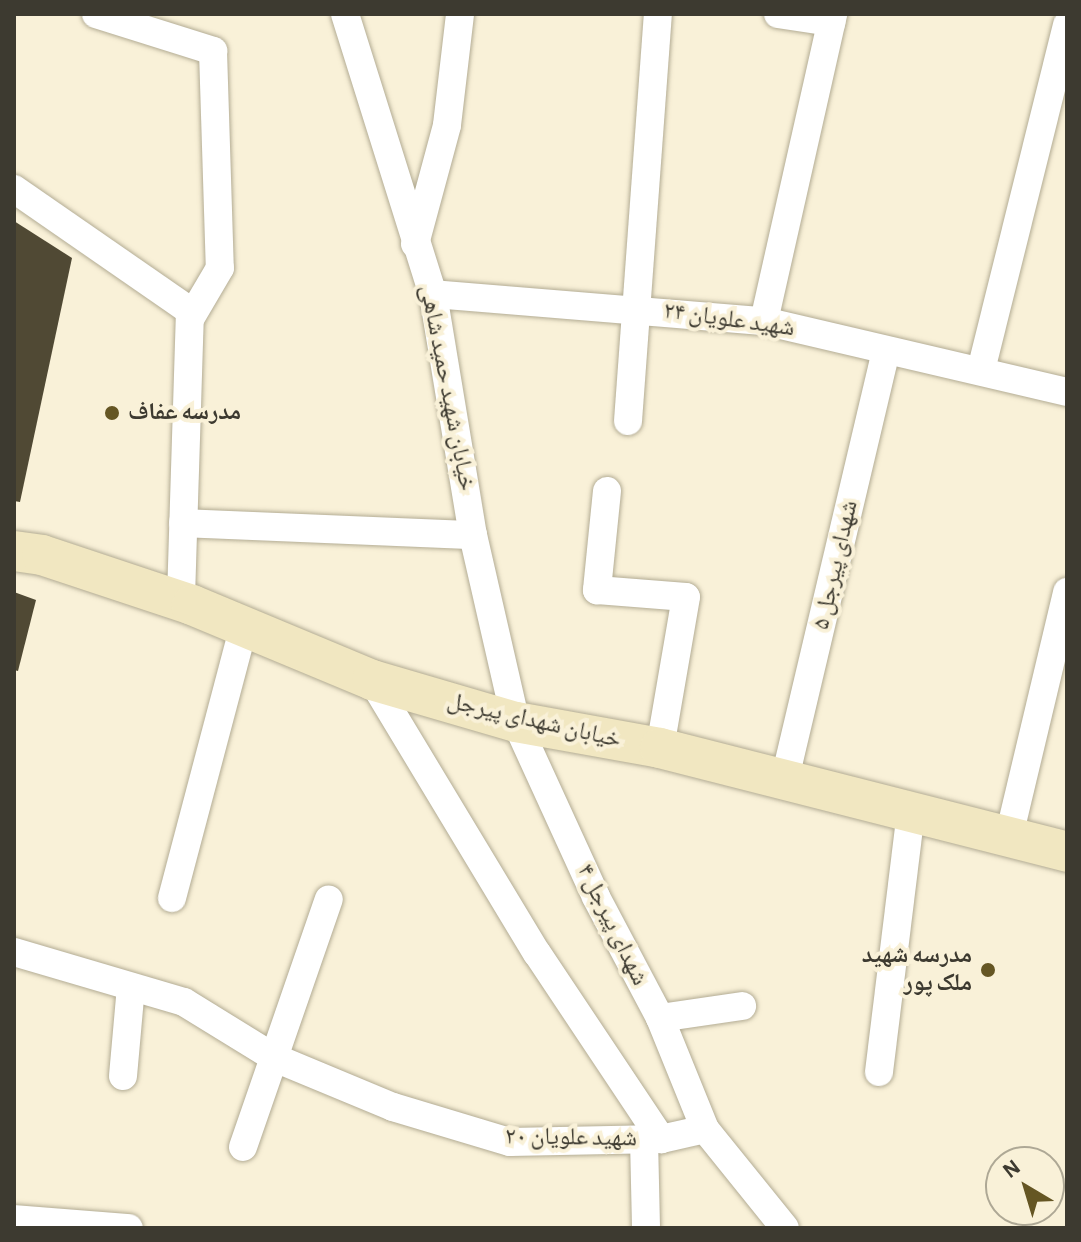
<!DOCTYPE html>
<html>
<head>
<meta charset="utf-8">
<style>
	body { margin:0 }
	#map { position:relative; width:1081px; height:1242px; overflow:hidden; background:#f9f1d8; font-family:"Alegreya Sans","Noto Naskh Arabic",sans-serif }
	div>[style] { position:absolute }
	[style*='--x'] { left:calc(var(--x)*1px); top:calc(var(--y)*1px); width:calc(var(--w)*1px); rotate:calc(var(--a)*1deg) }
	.building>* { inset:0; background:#504934 }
	.roads { filter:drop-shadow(0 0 2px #b3ac94) drop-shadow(0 0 2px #b3ac94) }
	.minor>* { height:28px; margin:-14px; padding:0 14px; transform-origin:14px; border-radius:14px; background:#fff }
	.secondary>* { height:40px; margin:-20px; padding:0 20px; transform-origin:20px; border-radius:20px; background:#f1e7c1 }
	.dots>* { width:22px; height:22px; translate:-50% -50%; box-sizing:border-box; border:4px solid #f9f1d8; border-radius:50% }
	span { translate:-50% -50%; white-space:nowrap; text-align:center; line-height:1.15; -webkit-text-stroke:8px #f9f1d8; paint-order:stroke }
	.street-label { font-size:24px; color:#3d3a30 }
	.poi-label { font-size:24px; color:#3d3a30; font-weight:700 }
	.left { translate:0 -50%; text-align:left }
	.right { translate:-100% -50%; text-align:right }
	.frame { position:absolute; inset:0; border:16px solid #3d3a30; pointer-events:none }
	.north { position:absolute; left:985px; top:1146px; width:80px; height:80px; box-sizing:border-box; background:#f9f1d8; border:2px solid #aea895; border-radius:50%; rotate:322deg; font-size:22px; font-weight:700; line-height:32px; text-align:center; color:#3d3a30 }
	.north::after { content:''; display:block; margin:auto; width:28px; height:36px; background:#655623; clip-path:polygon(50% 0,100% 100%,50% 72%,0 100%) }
</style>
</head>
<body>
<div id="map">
	<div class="building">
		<div style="clip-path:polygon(14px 221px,72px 258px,20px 502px,14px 501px)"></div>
		<div style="clip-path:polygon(14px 592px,36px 600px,18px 671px,14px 670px)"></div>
	</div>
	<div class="roads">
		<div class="minor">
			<div style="--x:96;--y:14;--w:123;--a:17.5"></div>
			<div style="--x:213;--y:51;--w:217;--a:88.2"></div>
			<div style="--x:220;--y:268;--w:59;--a:120.5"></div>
			<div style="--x:345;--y:14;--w:294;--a:72.6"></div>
			<div style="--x:433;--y:294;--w:244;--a:80.6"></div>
			<div style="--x:473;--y:535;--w:192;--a:77.1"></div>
			<div style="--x:516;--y:722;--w:192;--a:65.4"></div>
			<div style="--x:596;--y:897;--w:137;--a:62.1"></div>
			<div style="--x:660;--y:1018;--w:120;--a:67.9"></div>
			<div style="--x:778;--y:14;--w:54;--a:8.6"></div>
			<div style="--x:14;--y:189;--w:214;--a:34.7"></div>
			<div style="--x:190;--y:311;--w:290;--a:91.8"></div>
			<div style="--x:415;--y:244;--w:123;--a:-74.9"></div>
			<div style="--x:447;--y:125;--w:112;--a:-83.3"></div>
			<div style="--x:433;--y:294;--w:332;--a:4.7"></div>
			<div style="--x:764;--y:321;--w:311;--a:13.2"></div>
			<div style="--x:764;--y:321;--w:315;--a:-77.3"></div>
			<div style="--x:981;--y:370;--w:356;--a:-76"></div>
			<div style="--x:628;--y:421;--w:408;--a:-85.8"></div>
			<div style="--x:607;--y:491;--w:100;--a:95.8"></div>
			<div style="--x:597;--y:590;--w:89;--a:4.5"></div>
			<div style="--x:686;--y:597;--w:153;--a:99.8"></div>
			<div style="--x:183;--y:523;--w:290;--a:2.4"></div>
			<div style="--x:372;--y:680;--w:319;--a:58.9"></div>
			<div style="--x:537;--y:953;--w:224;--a:56.3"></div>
			<div style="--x:785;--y:778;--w:438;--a:-76.7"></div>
			<div style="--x:1009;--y:836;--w:251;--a:-76.6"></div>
			<div style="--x:172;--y:898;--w:282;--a:-75.2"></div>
			<div style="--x:14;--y:952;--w:177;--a:16.4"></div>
			<div style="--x:184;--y:1002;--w:107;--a:31.6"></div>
			<div style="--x:275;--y:1058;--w:128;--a:22.6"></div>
			<div style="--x:393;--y:1107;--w:122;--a:16.7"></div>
			<div style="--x:510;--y:1142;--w:151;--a:-1.1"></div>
			<div style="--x:661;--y:1139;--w:45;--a:-12.8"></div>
			<div style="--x:705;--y:1129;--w:127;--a:51.1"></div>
			<div style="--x:660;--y:1018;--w:83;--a:-8.3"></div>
			<div style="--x:879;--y:1072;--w:262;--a:-83"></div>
			<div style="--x:123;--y:1076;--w:89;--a:-84.9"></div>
			<div style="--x:644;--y:1139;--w:89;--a:88.7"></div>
			<div style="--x:243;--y:1147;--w:262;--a:-70.9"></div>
			<div style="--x:14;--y:1219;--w:115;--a:4.5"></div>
		</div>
		<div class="secondary">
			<div style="--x:14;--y:551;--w:28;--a:8"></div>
			<div style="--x:42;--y:555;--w:158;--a:18.4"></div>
			<div style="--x:192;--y:605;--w:195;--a:22.6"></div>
			<div style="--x:372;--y:680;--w:150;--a:16.3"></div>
			<div style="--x:516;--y:722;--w:146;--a:10.2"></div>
			<div style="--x:660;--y:748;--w:420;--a:14.3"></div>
		</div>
	</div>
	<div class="dots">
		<div style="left:112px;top:413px;background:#655623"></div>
		<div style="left:988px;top:970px;background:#655623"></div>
	</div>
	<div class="street-label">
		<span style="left:729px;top:320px;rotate:8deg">شهید علویان ۲۴</span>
		<span style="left:447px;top:388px;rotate:79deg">خیابان شهید حمید شاهی</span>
		<span style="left:836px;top:565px;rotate:-77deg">شهدای پیرجل ۵</span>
		<span style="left:534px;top:721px;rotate:13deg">خیابان شهدای پیرجل</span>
		<span style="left:612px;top:925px;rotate:64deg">شهدای پیرجل ۴</span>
		<span style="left:571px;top:1138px;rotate:1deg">شهید علویان ۲۰</span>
	</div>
	<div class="poi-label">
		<span class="left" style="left:128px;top:413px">مدرسه عفاف</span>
		<span class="right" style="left:972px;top:970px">مدرسه شهید<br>ملک پور</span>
	</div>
	<div class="frame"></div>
	<div class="north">N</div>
</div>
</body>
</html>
